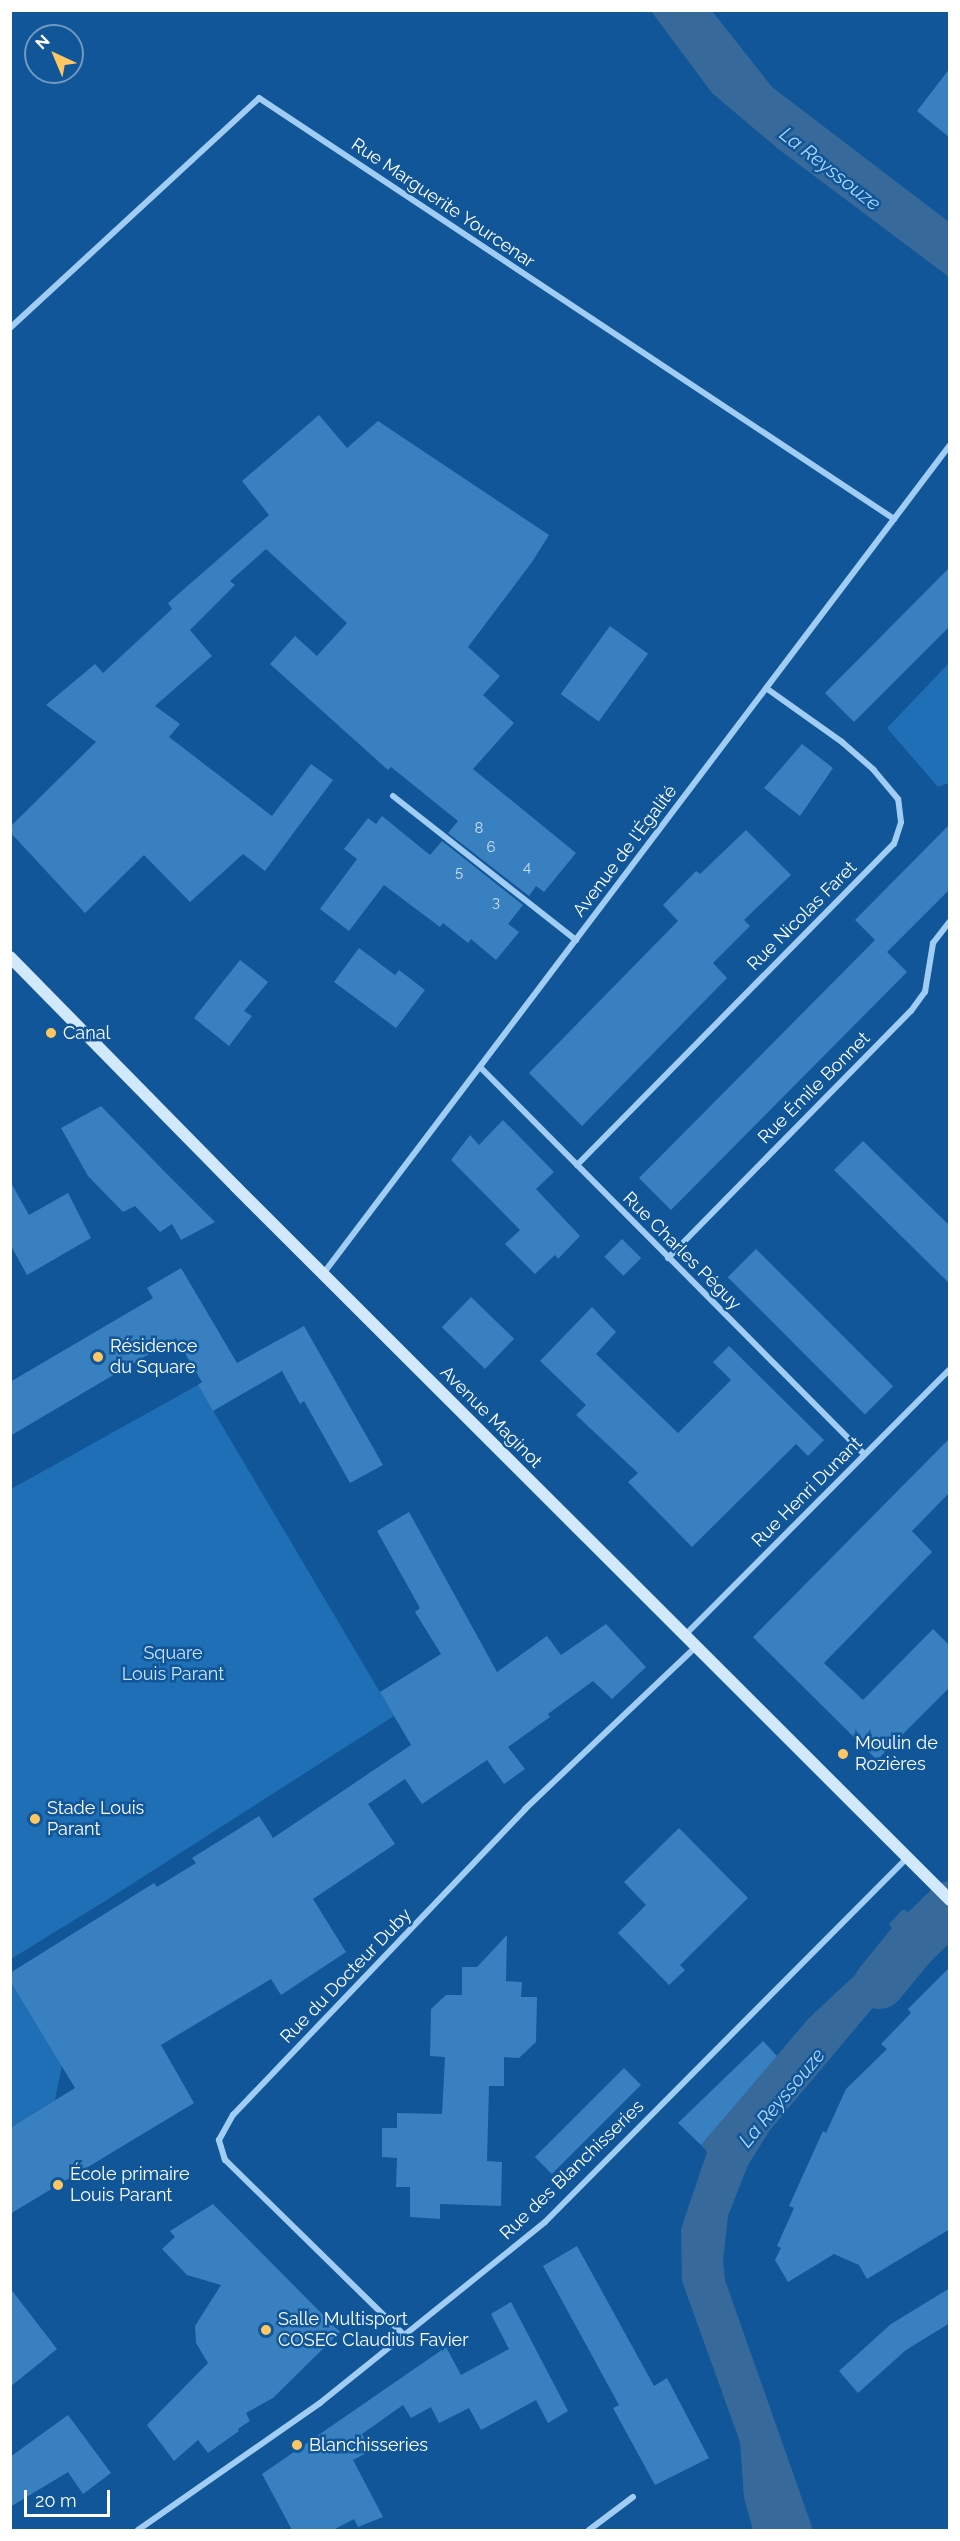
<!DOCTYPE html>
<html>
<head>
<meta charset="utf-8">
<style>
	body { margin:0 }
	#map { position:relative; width:960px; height:2541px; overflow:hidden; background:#105698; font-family:Raleway,sans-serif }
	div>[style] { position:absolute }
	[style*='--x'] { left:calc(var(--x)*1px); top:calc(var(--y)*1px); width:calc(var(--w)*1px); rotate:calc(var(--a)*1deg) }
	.green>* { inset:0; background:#1f6fb6 }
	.water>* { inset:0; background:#376a9a }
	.river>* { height:51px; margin:-25.5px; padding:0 25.5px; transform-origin:25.5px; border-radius:25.5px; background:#376a9a }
	.building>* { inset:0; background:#3980c0; transform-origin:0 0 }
	.minor>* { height:6px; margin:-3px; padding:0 3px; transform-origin:3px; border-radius:3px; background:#a1cdf4 }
	.secondary>* { height:12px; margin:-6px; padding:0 6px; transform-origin:6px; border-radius:6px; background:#d1e8fd }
	.dots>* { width:16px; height:16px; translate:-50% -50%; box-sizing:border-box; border:3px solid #105698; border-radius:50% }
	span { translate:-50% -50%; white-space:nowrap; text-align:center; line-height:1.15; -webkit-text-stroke:5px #105698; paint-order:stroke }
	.number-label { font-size:15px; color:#cedfef }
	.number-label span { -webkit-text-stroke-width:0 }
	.street-label { font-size:18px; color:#fff }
	.poi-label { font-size:18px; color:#fff }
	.left { translate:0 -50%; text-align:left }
	.park-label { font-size:18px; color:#c9e5fe }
	.water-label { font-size:20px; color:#add7fb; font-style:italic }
	.frame { position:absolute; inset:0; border:12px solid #fff; pointer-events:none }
	.north { position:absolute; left:24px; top:24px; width:60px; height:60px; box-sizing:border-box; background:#105698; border:2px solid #709ac1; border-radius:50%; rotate:316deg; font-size:16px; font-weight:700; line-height:24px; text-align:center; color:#fff }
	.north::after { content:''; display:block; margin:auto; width:21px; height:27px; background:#ffc664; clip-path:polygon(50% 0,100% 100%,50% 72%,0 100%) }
	.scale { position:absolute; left:24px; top:2490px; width:86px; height:27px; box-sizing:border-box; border:3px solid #fff; border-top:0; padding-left:8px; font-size:18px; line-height:21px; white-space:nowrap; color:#fff; -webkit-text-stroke:4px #105698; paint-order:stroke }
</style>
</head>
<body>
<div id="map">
	<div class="green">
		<div style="clip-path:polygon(949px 663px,949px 783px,938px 787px,887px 728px)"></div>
		<div style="clip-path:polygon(198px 1385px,394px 1716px,110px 1898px,11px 1959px,11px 1489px)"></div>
		<div style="clip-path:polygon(10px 1981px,62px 2065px,55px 2100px,10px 2128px)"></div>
	</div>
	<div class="water">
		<div style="clip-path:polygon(651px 11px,712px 11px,772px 87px,949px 222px,949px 277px,777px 148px,712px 93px)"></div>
		<div style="clip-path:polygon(902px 1910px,905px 1910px,936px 1940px,891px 1986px,770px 2130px,748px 2165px,728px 2216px,723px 2261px,725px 2280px,813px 2530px,753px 2530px,744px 2498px,740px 2442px,682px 2281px,681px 2229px,707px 2152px,701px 2145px,809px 2018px,897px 1936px,889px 1924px)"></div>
	</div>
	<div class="river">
		<div style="--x:879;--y:1983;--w:49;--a:-50.8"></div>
		<div style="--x:910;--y:1945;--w:56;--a:-44.3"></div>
	</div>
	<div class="building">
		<div style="clip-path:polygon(950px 68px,950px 138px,917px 111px)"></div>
		<div style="clip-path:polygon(319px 415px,347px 448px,378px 421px,549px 535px,532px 562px,468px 647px,500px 676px,483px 695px,514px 723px,473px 769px,576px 853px,544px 892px,536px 886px,529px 896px,448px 833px,458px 821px,391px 767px,388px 770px,270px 664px,295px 636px,317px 656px,347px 623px,266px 549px,230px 581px,235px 585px,190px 630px,212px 656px,155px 706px,180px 724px,169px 737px,272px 816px,311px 764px,333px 780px,265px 871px,243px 854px,190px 902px,144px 855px,85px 913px,10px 832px,10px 827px,96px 742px,46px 705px,95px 664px,103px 673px,172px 609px,168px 603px,269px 515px,242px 481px)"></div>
		<div style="clip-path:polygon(950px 567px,950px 626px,854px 722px,825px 693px)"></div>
		<div style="left:610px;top:626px;width:47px;height:84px;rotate:36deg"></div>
		<div style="clip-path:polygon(802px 744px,833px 768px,800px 816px,764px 788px)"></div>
		<div style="clip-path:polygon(382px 816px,430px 855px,442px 841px,523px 905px,508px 924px,519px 932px,496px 960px,471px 939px,468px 943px,443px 923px,440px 927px,384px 885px,349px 931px,320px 909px,357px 859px,344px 849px,368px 818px,376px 824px)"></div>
		<div style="clip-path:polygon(950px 824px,950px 889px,887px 952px,907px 972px,671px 1210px,639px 1178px,875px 940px,855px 920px)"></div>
		<div style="clip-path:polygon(746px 830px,791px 875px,744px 920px,750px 926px,713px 963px,727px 978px,582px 1126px,529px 1073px,678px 921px,663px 905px,696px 871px,700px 874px)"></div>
		<div style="clip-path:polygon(359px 948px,395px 975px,399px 970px,425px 990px,396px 1028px,334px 982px)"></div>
		<div style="clip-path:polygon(240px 960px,268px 982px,244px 1011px,252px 1016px,229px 1046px,194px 1018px)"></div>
		<div style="clip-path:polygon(101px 1106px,164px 1171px,215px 1222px,181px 1240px,172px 1224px,160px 1232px,135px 1206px,123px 1212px,88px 1176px,61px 1128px)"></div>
		<div style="clip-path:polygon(503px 1120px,554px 1172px,536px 1189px,580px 1236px,558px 1259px,555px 1255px,535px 1274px,505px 1244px,520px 1230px,451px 1160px,470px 1135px,479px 1145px)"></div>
		<div style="clip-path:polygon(863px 1141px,950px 1226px,950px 1284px,834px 1170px)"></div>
		<div style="clip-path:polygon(10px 1181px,29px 1215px,68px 1193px,91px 1238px,27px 1275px,10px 1244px)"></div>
		<div style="left:622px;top:1239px;width:27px;height:25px;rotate:45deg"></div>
		<div style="left:756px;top:1249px;width:194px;height:40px;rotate:45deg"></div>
		<div style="clip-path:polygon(181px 1268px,237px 1363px,304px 1326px,383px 1465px,350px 1483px,304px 1401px,300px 1404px,282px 1371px,213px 1411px,198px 1385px,202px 1382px,176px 1338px,10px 1436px,10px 1382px,153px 1298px,147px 1288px)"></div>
		<div style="left:471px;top:1297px;width:60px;height:42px;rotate:44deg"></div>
		<div style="clip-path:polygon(592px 1307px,616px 1332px,596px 1354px,678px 1433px,731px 1380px,713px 1362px,729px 1346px,824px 1440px,808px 1456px,796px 1444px,692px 1547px,628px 1482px,638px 1473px,576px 1415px,586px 1405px,540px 1361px)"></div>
		<div style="clip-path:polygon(950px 1438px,950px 1492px,912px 1531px,932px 1552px,824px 1663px,863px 1700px,933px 1629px,950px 1646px,950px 1687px,877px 1760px,753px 1637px)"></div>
		<div style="clip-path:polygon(409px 1512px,497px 1672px,547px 1636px,561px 1655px,606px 1624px,646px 1667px,612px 1699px,593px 1681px,548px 1714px,550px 1717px,508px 1747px,525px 1769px,504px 1784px,487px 1760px,422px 1804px,405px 1779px,368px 1804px,395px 1844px,313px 1899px,346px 1952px,281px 1995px,271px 1979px,161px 2045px,194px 2103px,10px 2214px,10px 2128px,75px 2088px,10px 1981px,10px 1973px,154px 1883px,157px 1887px,196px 1863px,192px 1858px,259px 1816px,273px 1838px,411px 1745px,380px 1692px,441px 1654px,415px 1612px,420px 1608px,377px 1531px)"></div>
		<div style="clip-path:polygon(679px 1828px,748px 1898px,680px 1965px,685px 1970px,669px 1985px,618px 1933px,646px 1905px,624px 1882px)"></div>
		<div style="clip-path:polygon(507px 1935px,506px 1981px,522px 1982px,521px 1997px,537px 1997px,536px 2042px,519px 2058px,504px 2057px,504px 2086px,489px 2086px,487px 2161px,502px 2162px,501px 2206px,440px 2204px,440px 2219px,410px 2217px,410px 2187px,396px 2187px,397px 2158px,382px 2157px,382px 2128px,397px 2128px,397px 2113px,442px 2114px,445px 2057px,430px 2056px,431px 2009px,446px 1995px,462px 1995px,462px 1967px,477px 1967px)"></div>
		<div style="clip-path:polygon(950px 1967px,950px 2229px,867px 2279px,859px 2265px,834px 2254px,788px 2282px,775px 2260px,781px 2248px,777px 2246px,794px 2208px,789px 2206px,823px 2131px,826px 2133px,846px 2089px,887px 2049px,881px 2044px,911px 2013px,908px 2009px)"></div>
		<div style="clip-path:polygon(763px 2041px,777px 2056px,701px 2145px,678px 2123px)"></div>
		<div style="left:624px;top:2068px;width:24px;height:126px;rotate:45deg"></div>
		<div style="clip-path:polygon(213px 2204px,340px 2332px,273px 2398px,246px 2413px,250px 2421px,238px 2429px,239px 2431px,208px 2453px,198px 2440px,174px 2461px,147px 2425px,208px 2363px,196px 2343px,195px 2326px,221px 2285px,187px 2275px,162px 2249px,175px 2237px,170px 2231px)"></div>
		<div style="clip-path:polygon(577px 2246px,654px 2386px,667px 2378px,709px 2458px,655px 2485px,613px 2408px,619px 2405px,543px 2266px)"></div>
		<div style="clip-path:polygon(10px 2288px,57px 2349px,10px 2387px)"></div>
		<div style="clip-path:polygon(950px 2288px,950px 2323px,906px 2350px,858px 2393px,839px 2371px,891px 2324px)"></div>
		<div style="clip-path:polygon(511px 2302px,568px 2411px,548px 2423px,536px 2400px,481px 2430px,469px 2408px,439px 2423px,431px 2407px,411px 2418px,403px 2405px,362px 2434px,370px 2451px,353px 2460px,383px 2517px,358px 2527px,354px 2519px,333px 2530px,292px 2530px,262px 2474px,446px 2347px,461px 2375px,509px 2349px,491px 2314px)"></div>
		<div style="clip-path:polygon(68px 2415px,111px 2473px,83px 2494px,68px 2472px,10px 2507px,10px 2457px)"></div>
	</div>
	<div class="minor">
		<div style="--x:10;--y:328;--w:339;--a:-42.7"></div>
		<div style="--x:259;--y:98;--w:762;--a:33.54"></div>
		<div style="--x:393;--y:796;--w:233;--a:38.2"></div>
		<div style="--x:480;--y:1067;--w:545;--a:45.22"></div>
		<div style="--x:577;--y:1165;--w:451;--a:-45.4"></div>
		<div style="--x:894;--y:844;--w:23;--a:-72"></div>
		<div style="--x:901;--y:822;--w:23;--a:-97"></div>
		<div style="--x:898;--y:799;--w:38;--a:-130"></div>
		<div style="--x:874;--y:770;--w:43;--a:-138.8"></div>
		<div style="--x:842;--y:742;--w:93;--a:-144.6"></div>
		<div style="--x:668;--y:1258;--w:346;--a:-45.5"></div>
		<div style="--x:911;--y:1011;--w:24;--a:-54"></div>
		<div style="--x:925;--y:992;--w:50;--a:-80.7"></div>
		<div style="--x:933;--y:943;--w:28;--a:-52"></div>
		<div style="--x:323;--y:1274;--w:1039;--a:-52.9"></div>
		<div style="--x:685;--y:1635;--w:375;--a:-45.1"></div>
		<div style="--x:405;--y:2336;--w:252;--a:-135.6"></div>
		<div style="--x:225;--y:2160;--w:21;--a:-107"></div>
		<div style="--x:219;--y:2140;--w:29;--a:-61"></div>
		<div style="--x:233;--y:2115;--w:423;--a:-46.3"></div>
		<div style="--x:525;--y:1809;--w:236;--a:-43.5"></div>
		<div style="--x:138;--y:2530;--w:222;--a:-34.9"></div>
		<div style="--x:320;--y:2403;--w:289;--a:-38.8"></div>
		<div style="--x:545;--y:2222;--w:513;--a:-45.16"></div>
		<div style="--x:589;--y:2530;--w:55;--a:-36.9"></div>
	</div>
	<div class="secondary">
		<div style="--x:10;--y:957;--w:322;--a:45.5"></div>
		<div style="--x:236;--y:1187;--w:1009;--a:44.96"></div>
	</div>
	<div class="dots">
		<div style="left:51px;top:1033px;background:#ffc664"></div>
		<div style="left:98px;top:1357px;background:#ffc664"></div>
		<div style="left:843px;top:1754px;background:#ffc664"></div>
		<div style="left:35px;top:1819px;background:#ffc664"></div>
		<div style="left:58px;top:2185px;background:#ffc664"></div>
		<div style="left:266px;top:2330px;background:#ffc664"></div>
		<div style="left:297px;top:2445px;background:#ffc664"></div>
	</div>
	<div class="number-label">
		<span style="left:479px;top:829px">8</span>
		<span style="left:491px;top:848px">6</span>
		<span style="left:527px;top:868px">4</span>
		<span style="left:459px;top:873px">5</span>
		<span style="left:496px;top:903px">3</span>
	</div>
	<div class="street-label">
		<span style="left:443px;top:203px;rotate:34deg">Rue Marguerite Yourcenar</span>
		<span style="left:625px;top:851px;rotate:-53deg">Avenue de l'Égalité</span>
		<span style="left:802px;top:916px;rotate:-45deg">Rue Nicolas Faret</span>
		<span style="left:814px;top:1088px;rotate:-45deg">Rue Émile Bonnet</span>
		<span style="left:682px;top:1251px;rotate:45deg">Rue Charles Péguy</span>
		<span style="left:491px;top:1417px;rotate:45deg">Avenue Maginot</span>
		<span style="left:807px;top:1492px;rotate:-45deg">Rue Henri Dunant</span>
		<span style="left:346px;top:1976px;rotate:-46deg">Rue du Docteur Duby</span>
		<span style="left:572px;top:2170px;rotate:-44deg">Rue des Blanchisseries</span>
	</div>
	<div class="poi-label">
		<span class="left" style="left:63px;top:1033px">Canal</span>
		<span class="left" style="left:110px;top:1357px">Résidence<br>du Square</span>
		<span class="left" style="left:855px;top:1754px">Moulin de<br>Rozières</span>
		<span class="left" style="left:47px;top:1819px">Stade Louis<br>Parant</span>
		<span class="left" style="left:70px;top:2185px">École primaire<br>Louis Parant</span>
		<span class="left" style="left:278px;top:2330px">Salle Multisport<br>COSEC Claudius Favier</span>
		<span class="left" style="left:309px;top:2445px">Blanchisseries</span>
	</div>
	<div class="park-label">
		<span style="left:173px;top:1664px">Square<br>Louis Parant</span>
	</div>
	<div class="water-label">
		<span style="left:830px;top:169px;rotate:38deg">La Reyssouze</span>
		<span style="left:782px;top:2098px;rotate:-50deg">La Reyssouze</span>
	</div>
	<div class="frame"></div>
	<div class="north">N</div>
	<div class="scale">20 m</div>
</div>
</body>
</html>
